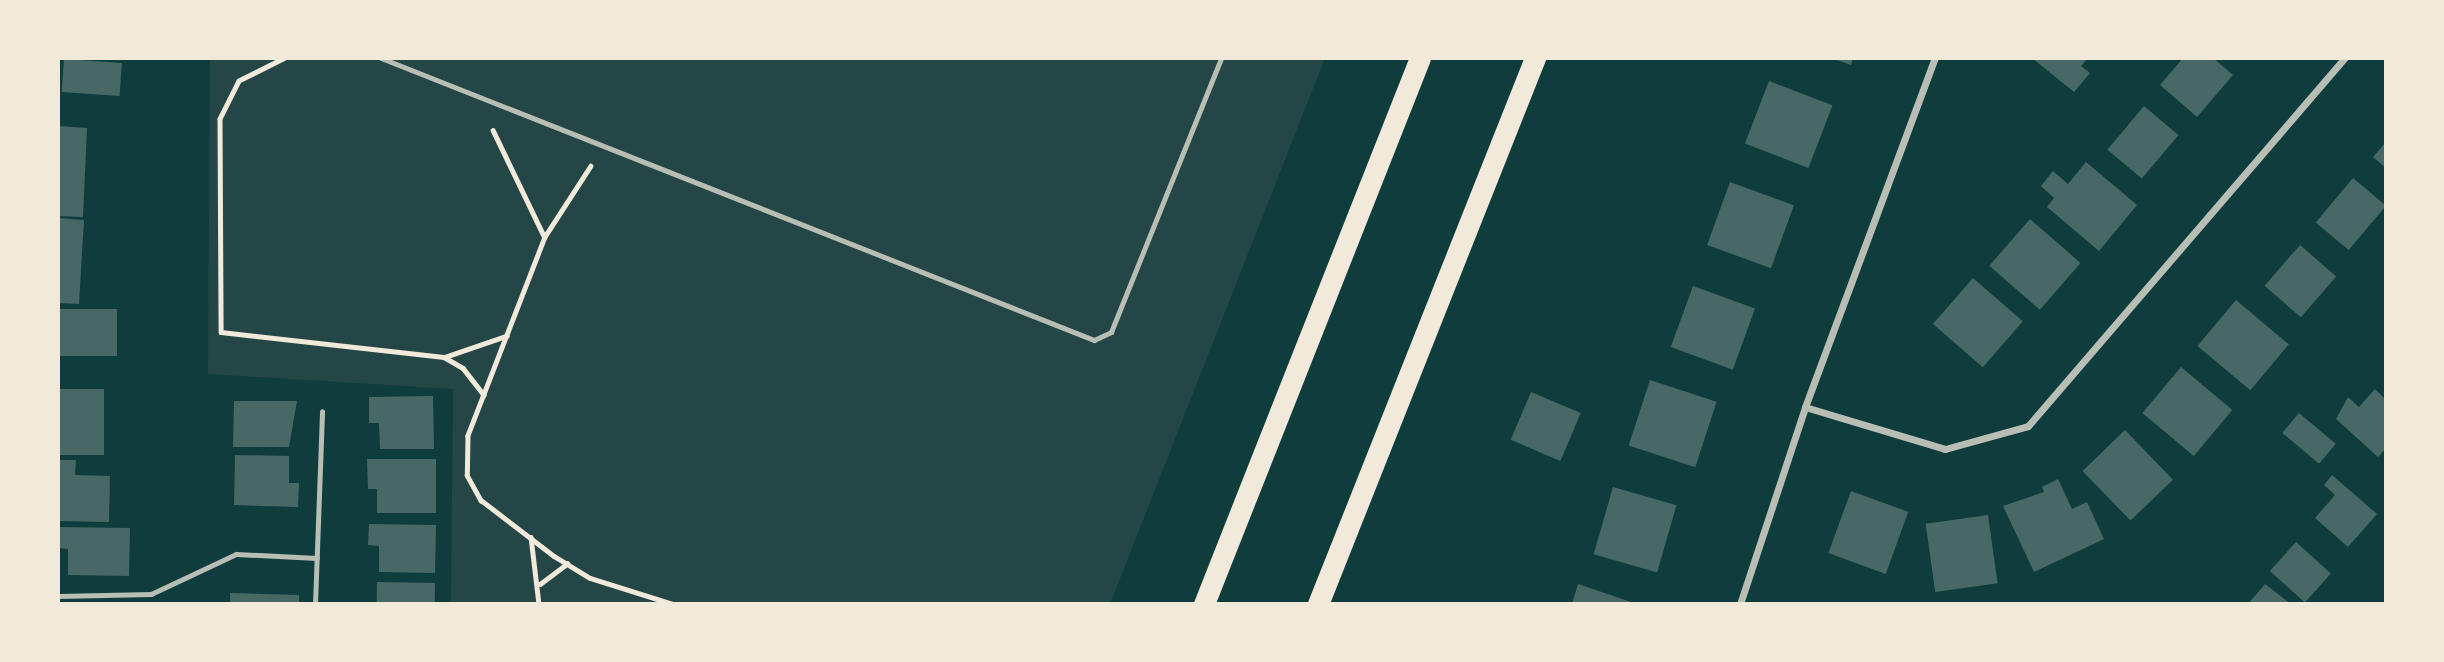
<!DOCTYPE html>
<html>
<head>
<meta charset="utf-8">
<style>
	body { margin:0 }
	#map { position:relative; width:2444px; height:662px; overflow:hidden; background:#0f3d3e; font-family:Montserrat,sans-serif }
	div>[style] { position:absolute }
	[style*='--x'] { left:calc(var(--x)*1px); top:calc(var(--y)*1px); width:calc(var(--w)*1px); rotate:calc(var(--a)*1deg) }
	.green>* { inset:0; background:#244646 }
	.building>* { inset:0; background:#486865; transform-origin:0 0 }
	.path>* { height:4.5px; margin:-2.25px; padding:0 2.25px; transform-origin:2.25px; border-radius:2.25px; background:#f1e9da }
	.service>* { height:5px; margin:-2.5px; padding:0 2.5px; transform-origin:2.5px; border-radius:2.5px; background:#b8beb3 }
	.minor>* { height:7px; margin:-3.5px; padding:0 3.5px; transform-origin:3.5px; border-radius:3.5px; background:#b8beb3 }
	.motorway>* { height:21px; margin:-10.5px; padding:0 10.5px; transform-origin:10.5px; border-radius:10.5px; background:#f1e9da }
	span { translate:-50% -50%; white-space:nowrap; text-align:center; line-height:1.15; -webkit-text-stroke:7px #f1e9da; paint-order:stroke }
	.frame { position:absolute; inset:0; border:60px solid #f1e9da; pointer-events:none }
</style>
</head>
<body>
<div id="map">
	<div class="green">
		<div style="clip-path:polygon(210px 58px,1325px 58px,1110px 604px,451px 604px,453px 389px,208px 374px)"></div>
	</div>
	<div class="building">
		<div style="clip-path:polygon(1831px 58px,1853px 58px,1851px 65px)"></div>
		<div style="clip-path:polygon(2032px 58px,2088px 58px,2081px 66px,2090px 73px,2074px 92px)"></div>
		<div style="clip-path:polygon(2183px 58px,2213px 58px,2233px 75px,2197px 117px,2160px 85px)"></div>
		<div style="left:64px;top:59px;width:58px;height:33px;rotate:4deg"></div>
		<div style="left:1769px;top:81px;width:68px;height:67px;rotate:21deg"></div>
		<div style="left:2144px;top:106px;width:45px;height:57px;rotate:40deg"></div>
		<div style="clip-path:polygon(58px 126px,87px 128px,83px 217px,58px 216px)"></div>
		<div style="clip-path:polygon(2386px 142px,2386px 168px,2373px 157px)"></div>
		<div style="clip-path:polygon(2086px 162px,2137px 205px,2099px 251px,2047px 207px,2054px 198px,2041px 186px,2053px 171px,2068px 184px)"></div>
		<div style="left:2353px;top:178px;width:43px;height:58px;rotate:40deg"></div>
		<div style="left:1730px;top:182px;width:68px;height:67px;rotate:20deg"></div>
		<div style="clip-path:polygon(58px 218px,84px 220px,79px 304px,58px 303px)"></div>
		<div style="left:2030px;top:219px;width:67px;height:62px;rotate:41deg"></div>
		<div style="left:2300px;top:245px;width:48px;height:54px;rotate:41deg"></div>
		<div style="left:1973px;top:278px;width:66px;height:61px;rotate:41deg"></div>
		<div style="left:1693px;top:286px;width:66px;height:65px;rotate:20deg"></div>
		<div style="left:2236px;top:300px;width:69px;height:60px;rotate:40deg"></div>
		<div style="left:59px;top:309px;width:58px;height:47px"></div>
		<div style="left:2181px;top:367px;width:67px;height:60px;rotate:40deg"></div>
		<div style="left:1650px;top:380px;width:70px;height:69px;rotate:18deg"></div>
		<div style="left:58px;top:389px;width:46px;height:66px"></div>
		<div style="clip-path:polygon(2375px 389px,2386px 400px,2386px 448px,2378px 457px,2336px 419px,2348px 397px,2359px 407px)"></div>
		<div style="left:1531px;top:392px;width:54px;height:52px;rotate:23deg"></div>
		<div style="clip-path:polygon(433px 396px,434px 449px,380px 449px,379px 423px,369px 423px,369px 397px)"></div>
		<div style="clip-path:polygon(234px 401px,297px 401px,289px 447px,233px 447px)"></div>
		<div style="left:2299px;top:413px;width:48px;height:26px;rotate:40deg"></div>
		<div style="left:2125px;top:430px;width:69px;height:59px;rotate:46deg"></div>
		<div style="clip-path:polygon(235px 455px,289px 456px,289px 483px,299px 483px,298px 507px,234px 505px)"></div>
		<div style="clip-path:polygon(367px 459px,436px 459px,436px 513px,377px 513px,377px 489px,368px 489px)"></div>
		<div style="clip-path:polygon(58px 460px,76px 460px,75px 475px,110px 476px,109px 522px,58px 521px)"></div>
		<div style="clip-path:polygon(2332px 475px,2377px 514px,2348px 547px,2315px 518px,2335px 495px,2324px 485px)"></div>
		<div style="clip-path:polygon(2058px 479px,2072px 509px,2087px 502px,2104px 539px,2034px 572px,2003px 506px,2044px 492px,2042px 487px)"></div>
		<div style="left:1613px;top:487px;width:66px;height:70px;rotate:16deg"></div>
		<div style="left:1851px;top:491px;width:61px;height:66px;rotate:20deg"></div>
		<div style="left:1988px;top:515px;width:69px;height:63px;rotate:82deg"></div>
		<div style="clip-path:polygon(369px 524px,436px 525px,435px 573px,379px 572px,379px 546px,368px 545px)"></div>
		<div style="clip-path:polygon(58px 527px,130px 528px,129px 576px,68px 575px,68px 549px,58px 548px)"></div>
		<div style="left:2296px;top:542px;width:47px;height:39px;rotate:42deg"></div>
		<div style="left:377px;top:582px;width:58px;height:22px;rotate:1deg"></div>
		<div style="clip-path:polygon(1578px 584px,1637px 604px,1572px 604px)"></div>
		<div style="clip-path:polygon(2265px 584px,2291px 604px,2248px 604px)"></div>
		<div style="clip-path:polygon(230px 593px,299px 595px,299px 604px,230px 604px)"></div>
	</div>
	<div class="path">
		<div style="--x:285;--y:58;--w:51;--a:153.4"></div>
		<div style="--x:239;--y:81;--w:42;--a:116.6"></div>
		<div style="--x:220;--y:119;--w:213;--a:89.7"></div>
		<div style="--x:221;--y:332;--w:224;--a:6.4"></div>
		<div style="--x:444;--y:357;--w:22;--a:30"></div>
		<div style="--x:463;--y:368;--w:34;--a:52"></div>
		<div style="--x:493;--y:130;--w:118;--a:64.3"></div>
		<div style="--x:591;--y:166;--w:85;--a:122.9"></div>
		<div style="--x:545;--y:237;--w:213;--a:111.2"></div>
		<div style="--x:468;--y:436;--w:39;--a:91"></div>
		<div style="--x:467;--y:475;--w:29;--a:61"></div>
		<div style="--x:481;--y:500;--w:92;--a:37.5"></div>
		<div style="--x:554;--y:556;--w:42;--a:31.4"></div>
		<div style="--x:590;--y:578;--w:87;--a:17.4"></div>
		<div style="--x:445;--y:357;--w:65;--a:-19"></div>
		<div style="--x:531;--y:537;--w:67;--a:83.2"></div>
		<div style="--x:540;--y:584;--w:34;--a:-37"></div>
	</div>
	<div class="service">
		<div style="--x:381;--y:58;--w:767;--a:21.58"></div>
		<div style="--x:1094;--y:340;--w:19;--a:-25"></div>
		<div style="--x:1111;--y:332;--w:295;--a:-68.1"></div>
		<div style="--x:58;--y:596;--w:93;--a:-1.2"></div>
		<div style="--x:151;--y:594;--w:94;--a:-25.2"></div>
		<div style="--x:236;--y:554;--w:81;--a:2.8"></div>
		<div style="--x:315;--y:604;--w:193;--a:-87.9"></div>
	</div>
	<div class="minor">
		<div style="--x:1805;--y:407;--w:146;--a:16.7"></div>
		<div style="--x:1945;--y:449;--w:86;--a:-15.5"></div>
		<div style="--x:2028;--y:426;--w:486;--a:-49.3"></div>
		<div style="--x:1740;--y:604;--w:207;--a:-71.7"></div>
		<div style="--x:1805;--y:407;--w:372;--a:-69.6"></div>
	</div>
	<div class="motorway">
		<div style="--x:1204;--y:604;--w:587;--a:-68.42"></div>
		<div style="--x:1318;--y:604;--w:588;--a:-68.33"></div>
	</div>
	<div class="frame"></div>
</div>
</body>
</html>
